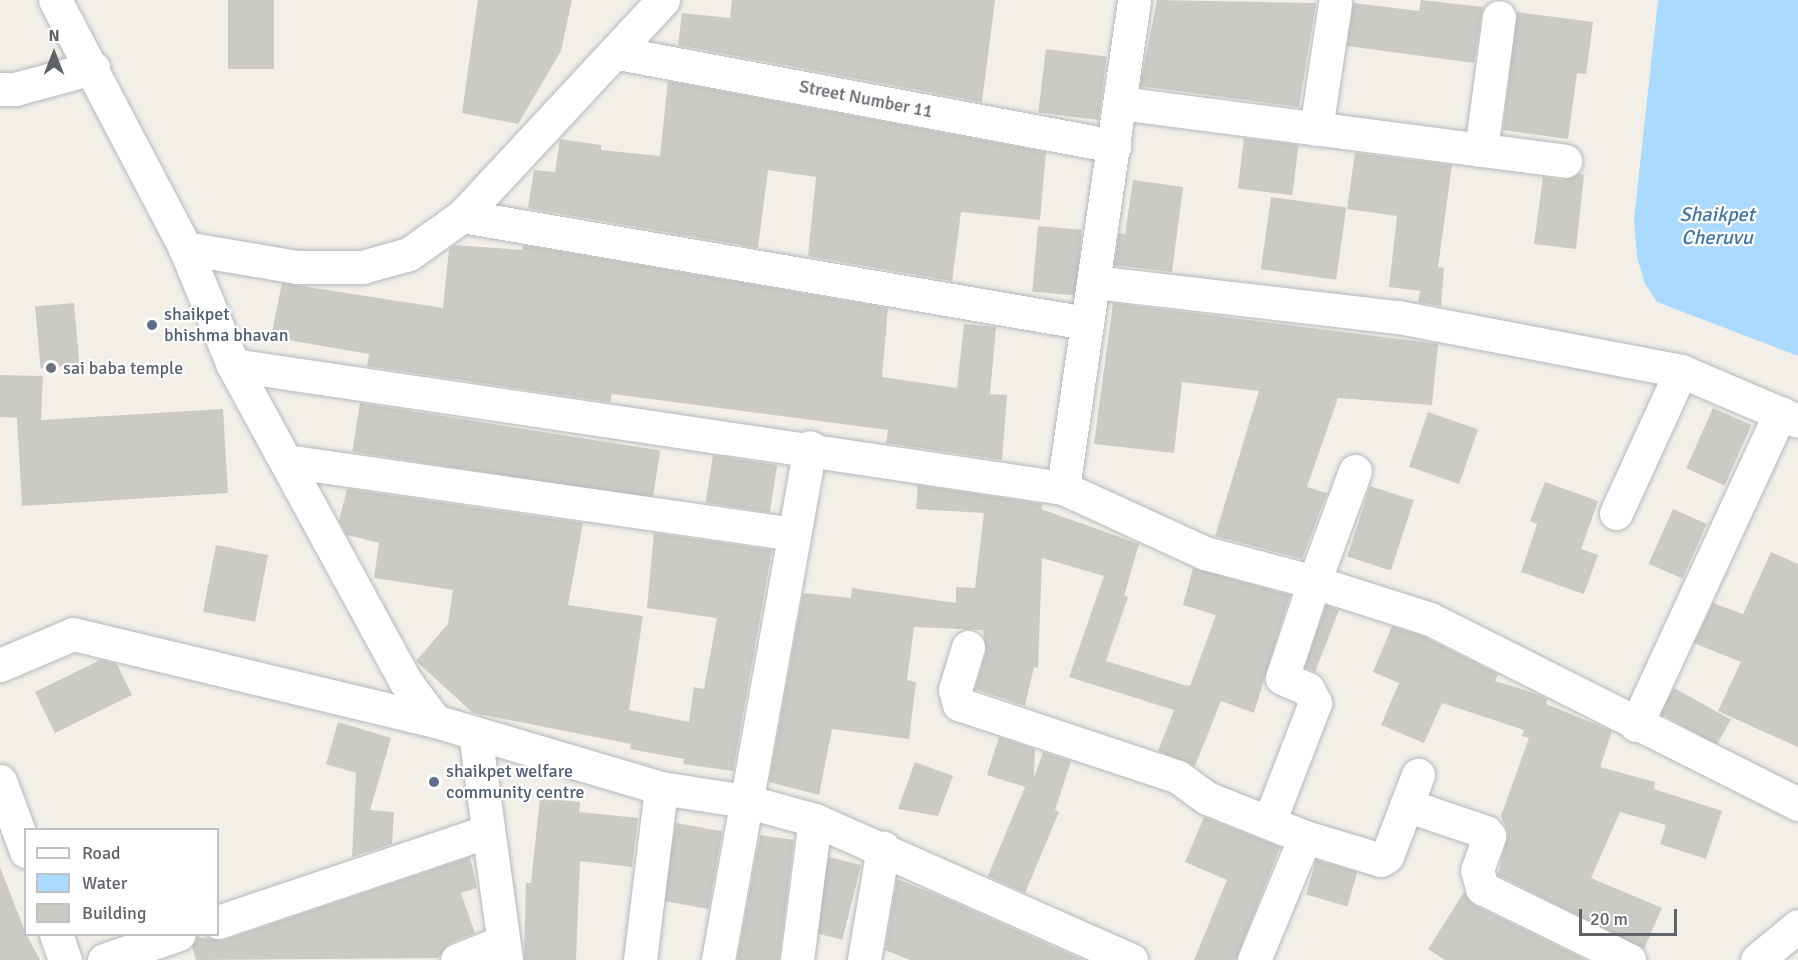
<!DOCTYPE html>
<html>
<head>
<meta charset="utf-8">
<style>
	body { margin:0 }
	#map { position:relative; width:1798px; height:960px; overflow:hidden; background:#f1efe8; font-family:Signika,sans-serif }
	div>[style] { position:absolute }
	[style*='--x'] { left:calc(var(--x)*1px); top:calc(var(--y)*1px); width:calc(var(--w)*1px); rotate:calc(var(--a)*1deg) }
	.water>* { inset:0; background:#aadaff }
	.building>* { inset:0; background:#cccac5; transform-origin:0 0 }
	.roads { filter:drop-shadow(0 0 2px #b5b8bc) drop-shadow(0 0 2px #b5b8bc) }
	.minor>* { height:33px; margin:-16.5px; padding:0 16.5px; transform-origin:16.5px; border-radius:16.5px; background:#fff }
	.dots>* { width:16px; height:16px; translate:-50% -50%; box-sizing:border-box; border:3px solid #fff; border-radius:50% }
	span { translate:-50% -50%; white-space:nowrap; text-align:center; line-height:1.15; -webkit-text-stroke:4.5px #fff; paint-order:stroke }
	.street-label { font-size:18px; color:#5f6368 }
	.service-label { font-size:18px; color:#4e5e75 }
	.left { translate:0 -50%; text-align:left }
	.worship-label { font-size:18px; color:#5b616d }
	.water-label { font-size:20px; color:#4174aa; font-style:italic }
	.legend { position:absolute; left:24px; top:828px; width:195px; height:108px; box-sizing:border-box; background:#fff; border:2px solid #bfc1c3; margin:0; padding:8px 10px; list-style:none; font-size:18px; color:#5f6368 }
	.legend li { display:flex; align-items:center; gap:12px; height:30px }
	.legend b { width:30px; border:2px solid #bfc1c3 }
	.north { position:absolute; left:24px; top:24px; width:60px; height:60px; -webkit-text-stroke:4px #fff; paint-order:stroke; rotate:0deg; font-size:16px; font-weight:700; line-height:24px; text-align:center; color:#5f6368 }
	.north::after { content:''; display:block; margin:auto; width:21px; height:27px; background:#5f6368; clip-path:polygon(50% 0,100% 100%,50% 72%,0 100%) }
	.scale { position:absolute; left:1579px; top:909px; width:98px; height:27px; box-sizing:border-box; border:3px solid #5f6368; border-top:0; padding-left:8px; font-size:18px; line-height:21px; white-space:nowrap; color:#5f6368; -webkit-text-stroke:4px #fff; paint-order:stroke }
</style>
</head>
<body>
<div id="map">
	<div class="water">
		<div style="clip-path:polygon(1658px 0,1798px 0,1798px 356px,1657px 302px,1645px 284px,1637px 257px,1634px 219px)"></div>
	</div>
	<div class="building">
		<div style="left:228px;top:0;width:46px;height:69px"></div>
		<div style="clip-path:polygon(478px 0,572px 0,561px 51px,518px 124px,462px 113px)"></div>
		<div style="clip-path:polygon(732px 0,995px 0,982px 102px,678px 45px,682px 13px,730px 18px)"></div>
		<div style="clip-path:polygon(1157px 0,1316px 3px,1299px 107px,1140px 86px)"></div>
		<div style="clip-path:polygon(1421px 0,1483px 7px,1474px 63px,1347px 46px,1353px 3px,1419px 11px)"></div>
		<div style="clip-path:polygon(1517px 12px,1593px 22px,1586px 74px,1577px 73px,1568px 139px,1503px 130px)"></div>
		<div style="left:1046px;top:49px;width:61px;height:64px;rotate:7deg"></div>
		<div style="clip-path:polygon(668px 81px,1046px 152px,1040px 220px,961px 212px,952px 281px,808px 256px,816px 177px,768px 170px,758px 248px,528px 208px,534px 170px,555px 172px,560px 139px,601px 145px,601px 150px,660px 156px)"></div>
		<div style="left:1244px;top:138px;width:55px;height:51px;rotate:7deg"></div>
		<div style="clip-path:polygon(1355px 153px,1452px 165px,1438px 267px,1444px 268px,1441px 306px,1418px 302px,1420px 291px,1389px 287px,1397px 216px,1347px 209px)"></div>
		<div style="clip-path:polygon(1578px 174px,1584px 175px,1576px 249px,1534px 244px,1543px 177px,1563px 180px)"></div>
		<div style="clip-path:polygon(1133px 180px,1183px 187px,1172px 272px,1114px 265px,1119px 233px,1125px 234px)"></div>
		<div style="left:1271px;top:197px;width:76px;height:73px;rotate:8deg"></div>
		<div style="left:1038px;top:226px;width:44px;height:66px;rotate:5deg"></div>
		<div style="clip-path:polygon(454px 245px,522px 250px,523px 245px,888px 308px,882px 377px,957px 388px,964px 324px,996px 327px,990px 394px,1007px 395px,1002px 460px,886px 443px,888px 430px,612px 394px,610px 402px,367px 366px,369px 354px,271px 337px,282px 283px,443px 308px,449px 249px)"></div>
		<div style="left:74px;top:303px;width:62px;height:39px;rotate:85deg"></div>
		<div style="clip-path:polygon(1113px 303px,1438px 344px,1432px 405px,1338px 398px,1307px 487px,1327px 493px,1302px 559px,1215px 536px,1259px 391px,1182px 382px,1174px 453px,1094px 444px)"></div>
		<div style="clip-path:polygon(0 375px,43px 376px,41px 420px,223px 409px,228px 493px,22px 506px,17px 418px,0 417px)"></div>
		<div style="left:360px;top:403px;width:304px;height:49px;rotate:9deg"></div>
		<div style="left:1713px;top:408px;width:42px;height:66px;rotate:24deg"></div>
		<div style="left:1428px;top:412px;width:53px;height:58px;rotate:19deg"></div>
		<div style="left:713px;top:455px;width:65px;height:48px;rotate:9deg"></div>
		<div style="clip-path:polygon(1545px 482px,1598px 501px,1581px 549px,1598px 555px,1584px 594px,1521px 572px,1537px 524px,1530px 521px)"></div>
		<div style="clip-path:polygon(918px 485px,1042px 504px,1041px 509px,1139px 544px,1124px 596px,1128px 597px,1106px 661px,1184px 685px,1190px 686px,1216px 615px,1183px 605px,1193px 568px,1290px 595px,1254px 713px,1221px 701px,1195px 766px,1158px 751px,1174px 710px,1069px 677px,1104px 576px,1042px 558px,1038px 668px,1034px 667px,1025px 706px,975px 689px,986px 652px,983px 630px,914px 627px,907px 680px,916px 682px,909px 739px,832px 729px,819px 795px,769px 782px,803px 593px,851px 598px,852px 588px,956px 603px,956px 587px,975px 588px,984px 513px,916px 509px)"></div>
		<div style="left:1370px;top:486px;width:46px;height:74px;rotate:18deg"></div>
		<div style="clip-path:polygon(347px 489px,583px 523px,568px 605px,643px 616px,629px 710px,689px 722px,694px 687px,704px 689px,717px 618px,647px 608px,654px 533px,772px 550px,733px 771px,683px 764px,684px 759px,630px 749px,631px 744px,473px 713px,416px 661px,448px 624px,453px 590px,374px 578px,379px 543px,347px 535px,339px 521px)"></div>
		<div style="left:1673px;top:509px;width:37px;height:60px;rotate:24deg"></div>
		<div style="left:216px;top:545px;width:53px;height:68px;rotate:11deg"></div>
		<div style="clip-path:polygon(1771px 552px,1798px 564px,1798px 747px,1718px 711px,1741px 662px,1694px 643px,1713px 603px,1743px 614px)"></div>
		<div style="clip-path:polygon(1326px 605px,1339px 610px,1315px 672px,1305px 667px)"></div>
		<div style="clip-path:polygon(1392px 626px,1423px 636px,1498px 674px,1495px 681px,1537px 694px,1547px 699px,1546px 704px,1612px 731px,1600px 767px,1655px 782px,1654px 789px,1722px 811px,1706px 859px,1660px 844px,1666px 825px,1620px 812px,1591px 878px,1662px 908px,1644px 949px,1498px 875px,1508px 834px,1501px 816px,1529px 738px,1522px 736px,1524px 730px,1442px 703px,1424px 743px,1381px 725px,1399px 683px,1373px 672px)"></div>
		<div style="clip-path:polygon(100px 660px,117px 664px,132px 695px,55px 733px,35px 692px)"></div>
		<div style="left:1674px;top:688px;width:65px;height:29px;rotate:29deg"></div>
		<div style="clip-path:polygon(338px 722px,391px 738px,370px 810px,394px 812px,392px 844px,352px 857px,356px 773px,326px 764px)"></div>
		<div style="clip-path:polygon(999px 737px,1035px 749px,1034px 778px,1043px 752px,1071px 761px,1055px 810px,1059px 812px,1025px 893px,988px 876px,1025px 787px,987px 775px)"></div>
		<div style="clip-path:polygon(915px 762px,953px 776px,938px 816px,898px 809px)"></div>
		<div style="clip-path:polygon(540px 798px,580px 802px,579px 812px,638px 818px,632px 867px,580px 861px,576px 960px,524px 960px,526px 883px,531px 883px)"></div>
		<div style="clip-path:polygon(1204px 817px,1280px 847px,1236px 960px,1194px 960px,1227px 880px,1185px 862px)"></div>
		<div style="left:676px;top:823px;width:47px;height:79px;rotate:10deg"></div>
		<div style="clip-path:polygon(760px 835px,794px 840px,779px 960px,737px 960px)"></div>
		<div style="clip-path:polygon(470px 857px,477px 888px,461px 893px,475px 933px,450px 943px,438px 958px,196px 960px,192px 947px,197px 937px,224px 940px)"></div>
		<div style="left:829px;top:857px;width:33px;height:77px;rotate:14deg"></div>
		<div style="left:1316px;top:860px;width:43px;height:36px;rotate:16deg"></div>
		<div style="clip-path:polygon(0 867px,26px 934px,40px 960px,0 960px)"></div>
		<div style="clip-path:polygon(897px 879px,942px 897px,1083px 960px,910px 960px,885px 950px)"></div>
		<div style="clip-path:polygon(1464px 892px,1474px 905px,1586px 960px,1445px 960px,1428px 949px)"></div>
	</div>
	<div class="roads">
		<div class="minor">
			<div style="--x:55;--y:0;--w:280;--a:62.3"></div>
			<div style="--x:663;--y:0;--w:295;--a:132.9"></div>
			<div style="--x:462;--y:216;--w:65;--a:144.4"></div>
			<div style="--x:409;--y:254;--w:49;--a:164.5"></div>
			<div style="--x:362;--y:267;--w:65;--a:180"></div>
			<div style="--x:297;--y:267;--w:114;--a:-170.4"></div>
			<div style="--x:185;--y:248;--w:126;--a:67.7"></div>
			<div style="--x:233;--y:365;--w:360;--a:61.4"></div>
			<div style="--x:405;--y:681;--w:50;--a:53.1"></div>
			<div style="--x:435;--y:721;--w:236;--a:16.5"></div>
			<div style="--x:661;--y:788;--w:85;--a:8.8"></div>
			<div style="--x:745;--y:801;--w:73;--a:15.2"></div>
			<div style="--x:815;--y:820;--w:346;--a:23.9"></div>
			<div style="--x:618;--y:53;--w:505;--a:10.62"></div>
			<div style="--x:0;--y:89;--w:15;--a:0"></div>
			<div style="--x:15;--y:89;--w:81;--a:-15.1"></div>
			<div style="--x:1120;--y:103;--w:449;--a:7.4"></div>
			<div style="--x:1316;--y:129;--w:127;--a:-81.4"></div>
			<div style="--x:1481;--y:150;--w:134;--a:-82.3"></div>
			<div style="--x:462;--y:216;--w:633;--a:9.73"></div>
			<div style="--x:1094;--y:282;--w:306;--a:6.6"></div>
			<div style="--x:1398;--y:317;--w:288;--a:10.8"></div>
			<div style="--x:1681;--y:371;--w:127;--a:23.1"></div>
			<div style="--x:233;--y:365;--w:839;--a:8.43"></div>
			<div style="--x:1063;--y:488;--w:493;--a:-81.7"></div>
			<div style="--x:286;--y:461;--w:513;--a:8.18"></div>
			<div style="--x:1355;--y:471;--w:118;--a:110.3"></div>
			<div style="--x:1314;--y:582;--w:122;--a:17.7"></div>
			<div style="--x:1430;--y:619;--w:412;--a:26.7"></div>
			<div style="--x:1063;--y:488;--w:156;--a:24.6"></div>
			<div style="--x:1205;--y:553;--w:113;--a:14.9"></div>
			<div style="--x:1314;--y:582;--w:101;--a:108.4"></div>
			<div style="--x:1282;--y:678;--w:28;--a:23"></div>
			<div style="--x:1308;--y:689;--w:16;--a:63"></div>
			<div style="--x:1315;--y:703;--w:128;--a:111.1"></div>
			<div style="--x:1616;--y:513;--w:156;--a:-65.4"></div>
			<div style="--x:968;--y:647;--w:45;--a:106.8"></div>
			<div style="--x:955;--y:690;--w:15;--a:74"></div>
			<div style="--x:959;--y:704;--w:231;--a:18.4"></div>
			<div style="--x:1178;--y:777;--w:36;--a:36"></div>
			<div style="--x:1207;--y:798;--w:105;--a:21.7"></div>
			<div style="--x:1305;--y:837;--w:79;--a:16.8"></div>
			<div style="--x:1381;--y:860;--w:7;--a:-34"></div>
			<div style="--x:1387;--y:856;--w:87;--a:-69.1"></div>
			<div style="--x:0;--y:665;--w:79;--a:-23"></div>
			<div style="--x:73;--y:634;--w:372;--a:13.5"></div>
			<div style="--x:1636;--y:725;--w:344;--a:-65.2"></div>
			<div style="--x:475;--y:733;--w:229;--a:82.2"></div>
			<div style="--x:0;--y:781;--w:75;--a:69.6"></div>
			<div style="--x:1406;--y:805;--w:84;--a:18.6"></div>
			<div style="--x:1486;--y:832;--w:5;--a:53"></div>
			<div style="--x:1489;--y:836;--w:36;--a:109"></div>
			<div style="--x:1477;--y:870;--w:19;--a:74"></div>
			<div style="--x:1482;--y:888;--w:164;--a:26.1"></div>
			<div style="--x:218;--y:922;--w:285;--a:-18.6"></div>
			<div style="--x:56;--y:934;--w:28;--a:71"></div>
			<div style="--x:104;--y:960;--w:79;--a:-19.1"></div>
			<div style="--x:457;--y:960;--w:48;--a:-21.8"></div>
			<div style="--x:640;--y:960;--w:173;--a:-83"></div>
			<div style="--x:718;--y:960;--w:521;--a:-79.83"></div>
			<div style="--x:797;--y:960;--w:141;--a:-82.7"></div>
			<div style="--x:864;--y:960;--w:114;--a:-80.4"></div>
			<div style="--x:1254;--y:960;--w:133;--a:-67.5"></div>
			<div style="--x:1757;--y:960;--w:53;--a:-39.7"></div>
		</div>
	</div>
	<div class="dots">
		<div style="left:152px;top:325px;background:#5c6f8a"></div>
		<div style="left:51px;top:368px;background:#6b7280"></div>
		<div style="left:434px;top:782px;background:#5c6f8a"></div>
	</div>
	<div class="street-label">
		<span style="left:866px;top:99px;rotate:11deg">Street Number 11</span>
	</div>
	<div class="service-label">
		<span class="left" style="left:164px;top:325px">shaikpet<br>bhishma bhavan</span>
		<span class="left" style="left:446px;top:782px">shaikpet welfare<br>community centre</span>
	</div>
	<div class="worship-label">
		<span class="left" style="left:63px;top:368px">sai baba temple</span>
	</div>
	<div class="water-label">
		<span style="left:1717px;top:226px">Shaikpet<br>Cheruvu</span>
	</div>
	<ul class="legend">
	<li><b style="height:8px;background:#fff"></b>Road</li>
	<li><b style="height:16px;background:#aadaff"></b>Water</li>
	<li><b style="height:16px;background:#cccac5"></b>Building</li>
	</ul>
	<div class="north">N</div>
	<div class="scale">20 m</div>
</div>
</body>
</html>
